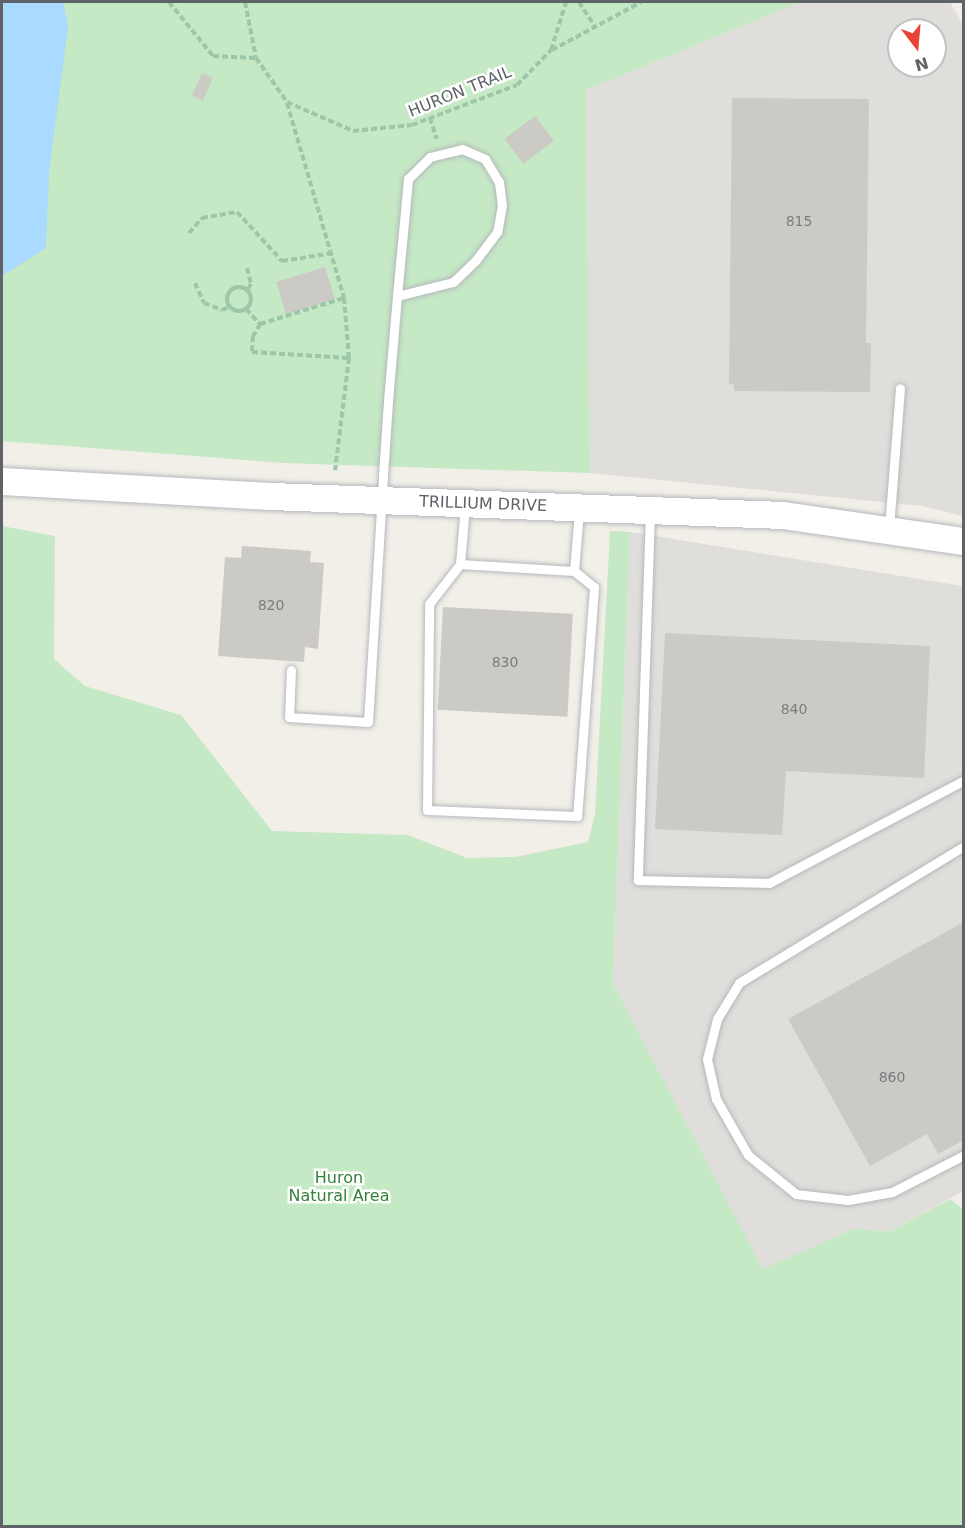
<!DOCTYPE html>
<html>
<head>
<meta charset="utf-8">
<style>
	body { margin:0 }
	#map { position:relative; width:965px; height:1528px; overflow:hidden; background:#f1efe8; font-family:"DejaVu Sans",sans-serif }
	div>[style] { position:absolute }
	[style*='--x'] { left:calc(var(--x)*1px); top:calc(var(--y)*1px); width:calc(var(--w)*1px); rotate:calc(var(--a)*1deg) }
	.industrial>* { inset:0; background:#e0deda }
	.green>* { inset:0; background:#c5e8c5 }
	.water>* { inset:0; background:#aadaff }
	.building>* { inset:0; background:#cccac5; transform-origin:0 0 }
	.path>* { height:4px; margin-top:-2px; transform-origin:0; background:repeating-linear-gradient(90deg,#9cc7a9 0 6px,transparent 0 9px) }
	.path>.ring { margin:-2px; padding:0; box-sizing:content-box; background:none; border:4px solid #9cc7a9; border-radius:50% }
	.roads { filter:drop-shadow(0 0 2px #b5b8bc) drop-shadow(0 0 2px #b5b8bc) }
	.lane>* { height:9px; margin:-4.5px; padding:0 4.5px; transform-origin:4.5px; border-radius:4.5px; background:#fff }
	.secondary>* { height:27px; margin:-13.5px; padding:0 13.5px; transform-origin:13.5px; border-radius:13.5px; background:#fff }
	span { translate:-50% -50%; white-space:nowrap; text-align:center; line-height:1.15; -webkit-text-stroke:5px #fff; paint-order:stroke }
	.number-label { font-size:14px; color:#7a7d7f }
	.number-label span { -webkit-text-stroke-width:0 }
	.street-label { font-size:16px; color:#5f6368 }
	.park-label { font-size:16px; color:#348238 }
	.frame { position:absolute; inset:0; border:3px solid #5f6368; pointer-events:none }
	.north { position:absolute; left:887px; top:18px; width:60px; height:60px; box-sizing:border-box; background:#fff; border:2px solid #bfc1c3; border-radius:50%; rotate:164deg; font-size:16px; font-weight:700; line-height:24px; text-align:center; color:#5f6368 }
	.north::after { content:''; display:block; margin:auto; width:21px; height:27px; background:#ea4335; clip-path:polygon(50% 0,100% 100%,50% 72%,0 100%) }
</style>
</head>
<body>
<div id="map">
	<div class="industrial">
		<div style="clip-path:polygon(evenodd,801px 2px,950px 2px,964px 27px,963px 516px,922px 506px,590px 473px,586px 90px,801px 2px,899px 30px,935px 30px,935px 66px,899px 66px,899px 30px)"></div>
		<div style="clip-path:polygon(630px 532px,963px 586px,963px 1191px,889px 1232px,856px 1228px,763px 1270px,613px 984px)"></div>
	</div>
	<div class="green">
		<div style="clip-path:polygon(2px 2px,801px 2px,586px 90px,590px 473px,284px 463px,2px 441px)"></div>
		<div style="clip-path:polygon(2px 526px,55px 536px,54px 659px,85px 686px,181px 715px,272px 831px,408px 835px,467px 858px,516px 857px,588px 842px,595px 814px,610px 531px,630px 532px,613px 984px,763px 1269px,856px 1228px,889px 1232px,950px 1199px,963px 1209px,963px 1526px,2px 1526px)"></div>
	</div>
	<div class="water">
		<div style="clip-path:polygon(2px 2px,63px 2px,68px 26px,49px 174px,46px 248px,2px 276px)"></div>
	</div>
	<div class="building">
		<div style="left:202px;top:73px;width:12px;height:25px;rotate:24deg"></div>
		<div style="clip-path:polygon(732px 98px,869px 99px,866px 343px,871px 343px,870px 392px,734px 391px,734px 384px,729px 384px)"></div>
		<div style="left:535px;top:116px;width:31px;height:38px;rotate:53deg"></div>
		<div style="left:325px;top:267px;width:34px;height:51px;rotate:73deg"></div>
		<div style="clip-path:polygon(242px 546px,311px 551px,310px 562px,324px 563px,318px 649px,305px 647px,304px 662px,218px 656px,225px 557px,241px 558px)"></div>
		<div style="left:443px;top:607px;width:130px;height:103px;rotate:3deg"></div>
		<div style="clip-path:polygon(665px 633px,930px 646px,924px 778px,786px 771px,782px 835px,655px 829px)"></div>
		<div style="clip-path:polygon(964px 922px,964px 1140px,938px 1154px,927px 1134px,870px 1166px,788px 1019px)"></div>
	</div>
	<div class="path">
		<div style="--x:169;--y:2;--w:70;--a:50.8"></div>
		<div style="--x:213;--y:56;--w:43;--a:2.7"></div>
		<div style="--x:245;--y:2;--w:57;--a:78.9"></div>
		<div style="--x:256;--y:58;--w:54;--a:54.8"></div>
		<div style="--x:287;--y:102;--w:72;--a:23.7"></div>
		<div style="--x:353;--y:131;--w:59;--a:-5.8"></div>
		<div style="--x:412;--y:125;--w:112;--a:-20.9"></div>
		<div style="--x:517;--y:85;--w:49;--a:-45.8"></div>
		<div style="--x:551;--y:50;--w:50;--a:-72.6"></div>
		<div style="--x:579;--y:2;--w:31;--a:57"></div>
		<div style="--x:552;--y:50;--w:101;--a:-28.3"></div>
		<div style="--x:287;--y:103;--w:203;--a:73.7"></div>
		<div style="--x:344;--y:298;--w:60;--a:85.2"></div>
		<div style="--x:349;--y:358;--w:113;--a:97.1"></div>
		<div style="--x:430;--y:118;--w:22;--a:72"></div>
		<div style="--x:189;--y:233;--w:20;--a:-49"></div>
		<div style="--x:202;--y:218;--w:36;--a:-10"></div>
		<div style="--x:237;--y:212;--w:67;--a:47.4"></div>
		<div style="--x:282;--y:261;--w:52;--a:-8.9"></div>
		<div style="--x:247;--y:268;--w:16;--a:76"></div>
		<div style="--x:251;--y:284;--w:8;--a:120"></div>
		<div style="--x:195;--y:283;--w:22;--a:66"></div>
		<div style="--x:204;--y:303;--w:19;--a:21"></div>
		<div style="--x:222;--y:310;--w:8;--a:-23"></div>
		<div class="ring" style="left:227px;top:287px;width:20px;height:20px"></div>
		<div style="--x:246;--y:309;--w:21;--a:47"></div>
		<div style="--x:260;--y:324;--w:14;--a:120"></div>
		<div style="--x:253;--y:336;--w:16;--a:94"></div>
		<div style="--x:252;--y:352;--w:97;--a:3.5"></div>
		<div style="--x:260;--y:324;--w:88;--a:-17.2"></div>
	</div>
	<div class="roads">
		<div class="lane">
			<div style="--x:650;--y:512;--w:368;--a:91.9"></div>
			<div style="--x:638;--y:880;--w:131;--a:1.3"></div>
			<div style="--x:769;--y:883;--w:221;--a:-27.8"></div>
			<div style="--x:889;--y:528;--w:140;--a:-85.5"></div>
			<div style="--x:460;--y:564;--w:114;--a:3.5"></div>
			<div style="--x:574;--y:571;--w:26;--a:39"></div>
			<div style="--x:594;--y:587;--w:230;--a:94.2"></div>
			<div style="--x:577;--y:816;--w:150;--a:-177.7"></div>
			<div style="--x:427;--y:810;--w:206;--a:-89.4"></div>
			<div style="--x:429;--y:604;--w:51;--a:-52.2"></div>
			<div style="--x:460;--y:564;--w:58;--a:-85.1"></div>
			<div style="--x:574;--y:571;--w:60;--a:-85.2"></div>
			<div style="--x:291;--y:670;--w:47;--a:92.4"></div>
			<div style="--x:289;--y:717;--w:79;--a:3.6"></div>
			<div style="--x:368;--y:722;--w:247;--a:-86.5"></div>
			<div style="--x:383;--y:475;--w:74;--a:-86.1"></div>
			<div style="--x:388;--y:401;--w:105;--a:-85.1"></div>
			<div style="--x:397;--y:296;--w:118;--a:-84.6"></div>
			<div style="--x:408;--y:179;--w:31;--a:-45"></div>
			<div style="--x:430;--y:157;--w:33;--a:-14"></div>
			<div style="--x:462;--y:149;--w:25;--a:23"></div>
			<div style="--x:485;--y:159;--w:27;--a:59"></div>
			<div style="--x:499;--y:182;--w:23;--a:83"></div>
			<div style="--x:502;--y:205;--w:27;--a:100"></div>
			<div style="--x:497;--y:232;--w:35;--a:127"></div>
			<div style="--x:476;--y:260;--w:32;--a:136"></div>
			<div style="--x:453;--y:282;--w:58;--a:166"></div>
			<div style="--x:964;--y:846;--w:263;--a:148.7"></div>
			<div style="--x:739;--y:983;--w:42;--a:121.4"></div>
			<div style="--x:717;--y:1019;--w:41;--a:104"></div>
			<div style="--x:707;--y:1059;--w:41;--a:77.3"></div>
			<div style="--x:716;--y:1099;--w:64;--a:60.3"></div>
			<div style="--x:748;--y:1155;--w:62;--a:39.1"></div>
			<div style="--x:796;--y:1194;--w:52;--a:6.6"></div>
			<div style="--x:848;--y:1200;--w:45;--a:-10.3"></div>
			<div style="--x:892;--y:1192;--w:81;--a:-27.2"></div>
		</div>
		<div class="secondary">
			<div style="--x:2;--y:481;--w:268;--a:3.2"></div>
			<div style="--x:270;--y:496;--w:513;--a:2.12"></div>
			<div style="--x:783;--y:515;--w:183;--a:8.2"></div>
		</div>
	</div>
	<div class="number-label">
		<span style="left:799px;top:221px">815</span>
		<span style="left:271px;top:605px">820</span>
		<span style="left:505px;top:662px">830</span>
		<span style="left:794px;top:709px">840</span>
		<span style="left:892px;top:1077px">860</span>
	</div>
	<div class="street-label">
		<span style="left:460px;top:92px;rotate:-22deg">HURON TRAIL</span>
		<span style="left:483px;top:504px;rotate:2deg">TRILLIUM DRIVE</span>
	</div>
	<div class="park-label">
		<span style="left:339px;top:1187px">Huron<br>Natural Area</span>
	</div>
	<div class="frame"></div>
	<div class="north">N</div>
</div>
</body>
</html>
